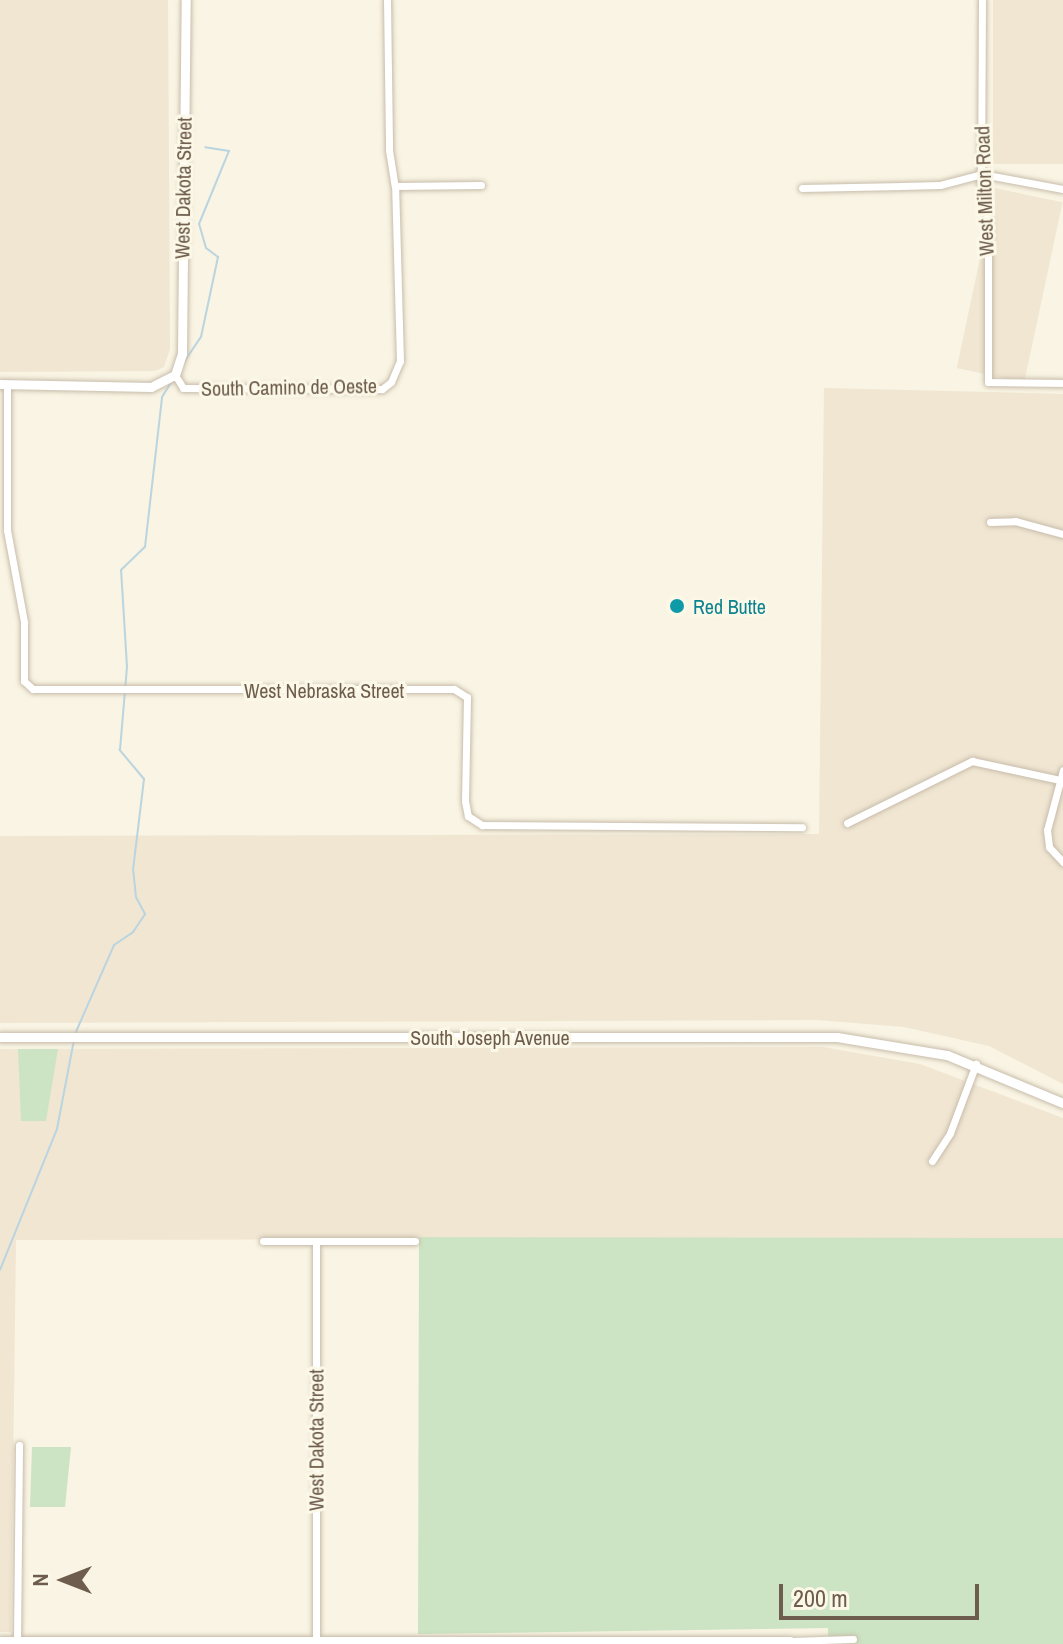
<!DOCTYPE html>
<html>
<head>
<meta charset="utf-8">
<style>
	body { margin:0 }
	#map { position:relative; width:1063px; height:1644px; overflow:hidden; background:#f9f4e3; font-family:"Archivo Narrow",sans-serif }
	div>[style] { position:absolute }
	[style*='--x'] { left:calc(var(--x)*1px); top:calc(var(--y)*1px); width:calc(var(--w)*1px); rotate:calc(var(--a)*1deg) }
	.residential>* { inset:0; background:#f0e6d2; transform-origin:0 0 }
	.green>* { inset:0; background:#cce4c3 }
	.stream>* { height:2px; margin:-1px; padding:0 1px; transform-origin:1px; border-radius:1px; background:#bad4e0 }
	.roads { filter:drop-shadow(0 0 2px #c8bcab) drop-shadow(0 0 2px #c8bcab) }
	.street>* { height:7px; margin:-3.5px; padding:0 3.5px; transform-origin:3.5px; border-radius:3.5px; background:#fff }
	.secondary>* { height:9px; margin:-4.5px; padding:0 4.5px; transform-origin:4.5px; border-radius:4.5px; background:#fff }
	.dots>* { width:22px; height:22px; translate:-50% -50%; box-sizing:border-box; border:4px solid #fcf8e8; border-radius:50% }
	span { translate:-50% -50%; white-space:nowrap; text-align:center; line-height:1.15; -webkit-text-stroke:6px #fcf8e8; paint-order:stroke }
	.street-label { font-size:20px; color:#6e5d4c }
	.culture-label { font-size:20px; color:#0d838f }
	.left { translate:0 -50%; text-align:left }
	.north { position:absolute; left:24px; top:1540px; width:80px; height:80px; -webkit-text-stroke:6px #fcf8e8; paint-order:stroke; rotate:270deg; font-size:22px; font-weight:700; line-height:32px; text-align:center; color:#6e5d4c }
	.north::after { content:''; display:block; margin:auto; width:28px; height:36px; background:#6e5d4c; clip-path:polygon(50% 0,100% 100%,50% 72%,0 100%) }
	.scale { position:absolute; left:779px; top:1584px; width:200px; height:36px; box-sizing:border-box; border:4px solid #6e5d4c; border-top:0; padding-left:10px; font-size:24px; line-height:28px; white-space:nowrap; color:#6e5d4c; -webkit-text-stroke:6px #fcf8e8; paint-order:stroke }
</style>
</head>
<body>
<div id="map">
	<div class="residential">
		<div style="clip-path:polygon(0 0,168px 0,170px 349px,164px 367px,155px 371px,0 372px)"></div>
		<div style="left:993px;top:0;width:70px;height:164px"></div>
		<div style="left:995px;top:188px;width:69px;height:184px;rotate:12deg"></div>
		<div style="clip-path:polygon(824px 388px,1063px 394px,1063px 1084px,989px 1046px,904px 1027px,817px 1020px,0 1023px,0 836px,819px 834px)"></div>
		<div style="clip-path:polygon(823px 1047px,920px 1064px,1063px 1118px,1063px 1238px,16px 1240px,11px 1632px,0 1632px,0 1049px)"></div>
	</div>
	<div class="green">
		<div style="clip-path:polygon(18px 1049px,58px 1049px,46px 1121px,21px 1121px)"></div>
		<div style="clip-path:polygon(419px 1237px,1063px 1238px,1063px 1644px,828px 1644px,828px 1628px,418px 1634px)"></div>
		<div style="clip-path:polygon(32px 1447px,71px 1447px,65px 1507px,30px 1507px)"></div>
	</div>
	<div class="stream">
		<div style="--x:184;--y:362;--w:30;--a:-56"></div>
		<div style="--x:201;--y:337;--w:82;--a:-78"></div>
		<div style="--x:218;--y:257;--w:15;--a:-143"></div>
		<div style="--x:206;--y:248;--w:25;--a:-106"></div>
		<div style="--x:199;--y:224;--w:79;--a:-67.7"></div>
		<div style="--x:229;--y:151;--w:24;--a:-171"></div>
		<div style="--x:75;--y:1034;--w:97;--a:-66.3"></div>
		<div style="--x:114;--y:945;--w:23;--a:-34"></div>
		<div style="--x:133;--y:932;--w:22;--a:-56"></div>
		<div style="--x:145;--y:914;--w:19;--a:-118"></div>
		<div style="--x:136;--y:897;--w:27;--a:-96"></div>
		<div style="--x:133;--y:870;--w:92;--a:-83.1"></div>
		<div style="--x:144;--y:779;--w:38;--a:-130"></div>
		<div style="--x:120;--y:750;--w:83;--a:-85.2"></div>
		<div style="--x:127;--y:667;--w:97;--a:-93.5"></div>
		<div style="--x:121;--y:570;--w:33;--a:-44"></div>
		<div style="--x:145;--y:547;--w:151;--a:-83.5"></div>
		<div style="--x:162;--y:397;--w:19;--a:-58"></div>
		<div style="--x:0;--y:1270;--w:152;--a:-68"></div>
		<div style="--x:57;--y:1129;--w:91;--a:-79.2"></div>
	</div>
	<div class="roads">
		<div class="street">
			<div style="--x:387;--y:0;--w:150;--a:89.2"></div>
			<div style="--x:389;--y:150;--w:36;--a:81"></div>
			<div style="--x:395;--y:186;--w:86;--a:-0.7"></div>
			<div style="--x:982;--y:0;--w:183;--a:90.3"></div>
			<div style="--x:981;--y:183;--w:40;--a:80"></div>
			<div style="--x:988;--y:222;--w:160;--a:90"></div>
			<div style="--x:988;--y:382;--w:75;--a:0.8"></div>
			<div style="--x:802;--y:188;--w:138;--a:-1.2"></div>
			<div style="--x:940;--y:185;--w:43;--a:-14.7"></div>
			<div style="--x:982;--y:174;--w:82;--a:10.5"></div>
			<div style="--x:175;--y:375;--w:15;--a:58"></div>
			<div style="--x:183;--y:388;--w:199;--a:0.3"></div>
			<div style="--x:382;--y:389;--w:11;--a:-38"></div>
			<div style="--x:391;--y:382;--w:23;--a:-67"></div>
			<div style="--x:400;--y:361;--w:175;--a:-91.6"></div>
			<div style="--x:7;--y:384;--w:146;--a:90"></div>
			<div style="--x:7;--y:530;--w:94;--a:79.5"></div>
			<div style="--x:24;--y:622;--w:59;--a:90"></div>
			<div style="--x:24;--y:681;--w:12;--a:42"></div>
			<div style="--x:33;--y:689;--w:421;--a:0"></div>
			<div style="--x:454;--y:689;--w:15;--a:32"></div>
			<div style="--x:467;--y:697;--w:104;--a:91.1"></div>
			<div style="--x:465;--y:801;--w:15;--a:79"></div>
			<div style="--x:468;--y:816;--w:17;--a:33"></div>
			<div style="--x:482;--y:825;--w:320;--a:0.4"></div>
			<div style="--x:990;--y:522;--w:25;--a:-2"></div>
			<div style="--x:1015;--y:521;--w:50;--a:15.2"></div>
			<div style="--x:1063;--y:770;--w:62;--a:104.9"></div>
			<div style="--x:1047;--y:830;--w:17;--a:83"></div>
			<div style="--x:1049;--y:847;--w:21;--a:47"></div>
			<div style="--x:847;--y:823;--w:140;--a:-26.4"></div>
			<div style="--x:972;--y:761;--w:90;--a:12.2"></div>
			<div style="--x:932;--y:1161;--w:33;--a:-57"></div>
			<div style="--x:950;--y:1133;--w:74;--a:-69.4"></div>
			<div style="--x:263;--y:1241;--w:152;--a:0"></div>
			<div style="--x:316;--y:1241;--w:398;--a:90"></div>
			<div style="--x:17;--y:1640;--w:195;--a:-89.4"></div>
			<div style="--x:790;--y:1641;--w:63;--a:-1.8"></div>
		</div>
		<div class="secondary">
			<div style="--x:0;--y:384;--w:151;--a:1.1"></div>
			<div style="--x:151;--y:387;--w:27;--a:-27"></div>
			<div style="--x:175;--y:375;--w:22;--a:-72"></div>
			<div style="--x:182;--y:354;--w:354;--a:-89.4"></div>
			<div style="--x:0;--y:1037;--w:837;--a:0"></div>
			<div style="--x:837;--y:1037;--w:111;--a:9.3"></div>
			<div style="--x:947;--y:1055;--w:126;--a:22.5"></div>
			<div style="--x:0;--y:1641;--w:790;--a:0"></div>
		</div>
	</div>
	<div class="dots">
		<div style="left:677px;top:606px;background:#0f9aa8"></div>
	</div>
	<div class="street-label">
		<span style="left:183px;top:188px;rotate:-89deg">West Dakota Street</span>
		<span style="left:984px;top:191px;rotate:-92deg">West Milton Road</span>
		<span style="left:289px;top:387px;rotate:-1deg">South Camino de Oeste</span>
		<span style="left:324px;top:690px">West Nebraska Street</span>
		<span style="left:490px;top:1037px">South Joseph Avenue</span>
		<span style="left:316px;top:1440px;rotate:-90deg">West Dakota Street</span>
	</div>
	<div class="culture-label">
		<span class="left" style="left:693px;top:606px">Red Butte</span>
	</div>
	<div class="north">N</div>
	<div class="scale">200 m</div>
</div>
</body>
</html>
